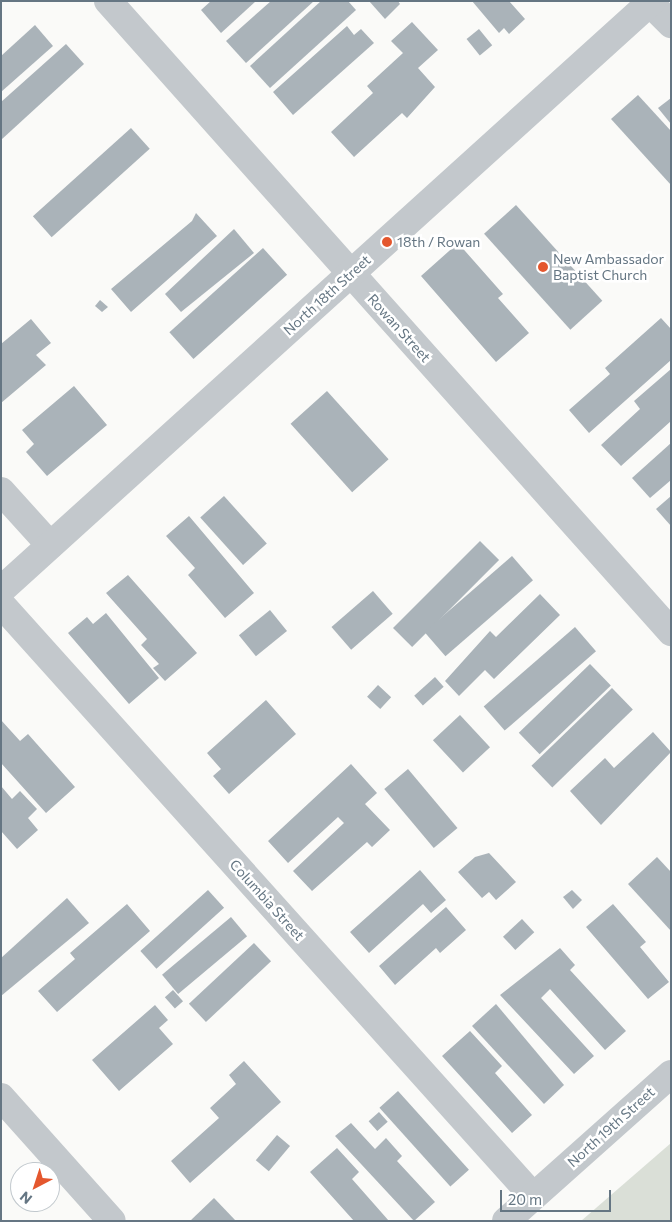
<!DOCTYPE html>
<html>
<head>
<meta charset="utf-8">
<style>
	body { margin:0 }
	#map { position:relative; width:672px; height:1222px; overflow:hidden; background:#fafaf8; font-family:Commissioner,sans-serif }
	div>[style] { position:absolute }
	[style*='--x'] { left:calc(var(--x)*1px); top:calc(var(--y)*1px); width:calc(var(--w)*1px); rotate:calc(var(--a)*1deg) }
	.green>* { inset:0; background:#dadfd7 }
	.building>* { inset:0; background:#aab3b9; transform-origin:0 0 }
	.minor>* { height:28px; margin:-14px; padding:0 14px; transform-origin:14px; border-radius:14px; background:#c3c8cc }
	.dots>* { width:14px; height:14px; translate:-50% -50%; box-sizing:border-box; border:2px solid #fff; border-radius:50% }
	span { translate:-50% -50%; white-space:nowrap; text-align:center; line-height:1.15; -webkit-text-stroke:5px #fff; paint-order:stroke }
	.poi-label { font-size:14px; color:#657683 }
	.left { translate:0 -50%; text-align:left }
	.street-label { font-size:14px; color:#657683 }
	.frame { position:absolute; inset:0; border:2px solid #657683; pointer-events:none }
	.north { position:absolute; left:10px; top:1162px; width:50px; height:50px; box-sizing:border-box; background:#fff; border:1px solid #c1c8cd; border-radius:50%; rotate:220deg; font-size:14px; font-weight:700; line-height:20px; text-align:center; color:#657683 }
	.north::after { content:''; display:block; margin:auto; width:18px; height:22px; background:#e4572e; clip-path:polygon(50% 0,100% 100%,50% 72%,0 100%) }
	.scale { position:absolute; left:500px; top:1190px; width:111px; height:22px; box-sizing:border-box; border:2px solid #657683; border-top:0; padding-left:6px; font-size:15px; line-height:18px; white-space:nowrap; color:#657683; -webkit-text-stroke:4px #fff; paint-order:stroke }
</style>
</head>
<body>
<div id="map">
	<div class="green">
		<div style="clip-path:polygon(671px 1143px,671px 1221px,581px 1221px)"></div>
	</div>
	<div class="building">
		<div style="clip-path:polygon(211px 1px,256px 1px,221px 33px,201px 10px)"></div>
		<div style="clip-path:polygon(271px 1px,314px 1px,246px 63px,226px 41px)"></div>
		<div style="clip-path:polygon(321px 1px,348px 1px,356px 10px,270px 88px,250px 66px)"></div>
		<div style="clip-path:polygon(369px 1px,398px 1px,400px 4px,385px 19px)"></div>
		<div style="clip-path:polygon(472px 1px,509px 1px,525px 19px,509px 34px,504px 28px,499px 33px)"></div>
		<div style="clip-path:polygon(412px 22px,438px 50px,418px 68px,435px 87px,407px 118px,402px 113px,354px 157px,331px 132px,373px 93px,367px 86px,403px 53px,391px 41px)"></div>
		<div style="clip-path:polygon(35px 25px,53px 46px,1px 92px,1px 56px)"></div>
		<div style="clip-path:polygon(347px 26px,354px 35px,361px 29px,374px 43px,293px 115px,273px 92px)"></div>
		<div style="left:479px;top:29px;width:21px;height:16px;rotate:51deg"></div>
		<div style="clip-path:polygon(66px 44px,84px 64px,1px 140px,1px 102px)"></div>
		<div style="clip-path:polygon(638px 95px,671px 131px,671px 185px,611px 119px)"></div>
		<div style="clip-path:polygon(671px 98px,671px 124px,658px 108px)"></div>
		<div style="left:131px;top:128px;width:28px;height:132px;rotate:48deg"></div>
		<div style="left:516px;top:205px;width:129px;height:43px;rotate:48deg"></div>
		<div style="clip-path:polygon(196px 213px,217px 236px,131px 312px,111px 289px,192px 221px)"></div>
		<div style="clip-path:polygon(234px 229px,254px 253px,181px 312px,165px 294px)"></div>
		<div style="clip-path:polygon(458px 243px,503px 294px,498px 298px,529px 333px,496px 362px,421px 276px)"></div>
		<div style="left:263px;top:248px;width:36px;height:126px;rotate:48deg"></div>
		<div style="clip-path:polygon(100px 300px,108px 307px,102px 312px,95px 306px)"></div>
		<div style="clip-path:polygon(661px 318px,671px 329px,671px 360px,589px 433px,569px 410px,610px 374px,605px 368px)"></div>
		<div style="clip-path:polygon(31px 319px,51px 343px,36px 355px,46px 365px,1px 403px,1px 344px)"></div>
		<div style="clip-path:polygon(671px 369px,671px 421px,621px 466px,601px 445px,640px 409px,634px 401px)"></div>
		<div style="clip-path:polygon(74px 386px,107px 425px,47px 476px,26px 452px,34px 444px,22px 430px)"></div>
		<div style="left:327px;top:391px;width:92px;height:49px;rotate:48deg"></div>
		<div style="clip-path:polygon(671px 443px,671px 480px,650px 498px,632px 478px)"></div>
		<div style="left:224px;top:496px;width:64px;height:32px;rotate:48deg"></div>
		<div style="clip-path:polygon(671px 496px,671px 526px,656px 509px)"></div>
		<div style="clip-path:polygon(189px 516px,254px 593px,225px 618px,188px 575px,195px 568px,166px 536px)"></div>
		<div style="left:480px;top:541px;width:27px;height:123px;rotate:45deg"></div>
		<div style="left:512px;top:556px;width:32px;height:116px;rotate:49deg"></div>
		<div style="clip-path:polygon(128px 575px,197px 653px,165px 681px,153px 668px,159px 664px,141px 645px,147px 639px,106px 593px)"></div>
		<div style="left:373px;top:591px;width:30px;height:55px;rotate:49deg"></div>
		<div style="clip-path:polygon(540px 594px,560px 615px,494px 679px,485px 670px,459px 696px,445px 681px,490px 631px,496px 637px)"></div>
		<div style="left:270px;top:610px;width:27px;height:40px;rotate:51deg"></div>
		<div style="clip-path:polygon(106px 613px,159px 678px,129px 704px,68px 633px,87px 617px,93px 624px)"></div>
		<div style="left:575px;top:627px;width:32px;height:121px;rotate:49deg"></div>
		<div style="left:590px;top:664px;width:30px;height:99px;rotate:46deg"></div>
		<div style="left:435px;top:677px;width:13px;height:28px;rotate:48deg"></div>
		<div style="left:378px;top:685px;width:18px;height:16px;rotate:43deg"></div>
		<div style="left:612px;top:688px;width:30px;height:112px;rotate:46deg"></div>
		<div style="clip-path:polygon(266px 700px,296px 734px,229px 794px,213px 776px,221px 769px,207px 753px)"></div>
		<div style="left:460px;top:715px;width:44px;height:37px;rotate:47deg"></div>
		<div style="clip-path:polygon(1px 720px,20px 741px,28px 734px,75px 787px,46px 813px,1px 763px)"></div>
		<div style="clip-path:polygon(653px 732px,671px 752px,601px 825px,570px 791px,605px 758px,614px 768px)"></div>
		<div style="clip-path:polygon(351px 764px,377px 793px,365px 804px,390px 830px,372px 847px,367px 842px,312px 891px,293px 871px,344px 823px,338px 817px,288px 863px,268px 841px)"></div>
		<div style="left:408px;top:769px;width:77px;height:31px;rotate:50deg"></div>
		<div style="clip-path:polygon(1px 786px,12px 799px,20px 791px,37px 809px,28px 818px,38px 830px,17px 849px,1px 831px)"></div>
		<div style="clip-path:polygon(489px 853px,516px 882px,496px 900px,489px 892px,482px 898px,458px 872px,475px 857px)"></div>
		<div style="clip-path:polygon(657px 857px,671px 872px,671px 931px,628px 884px)"></div>
		<div style="clip-path:polygon(420px 870px,446px 900px,431px 913px,423px 904px,369px 953px,350px 932px)"></div>
		<div style="left:208px;top:890px;width:24px;height:91px;rotate:48deg"></div>
		<div style="clip-path:polygon(572px 890px,582px 900px,573px 909px,563px 897px)"></div>
		<div style="clip-path:polygon(67px 898px,89px 923px,1px 996px,1px 958px)"></div>
		<div style="clip-path:polygon(127px 904px,150px 931px,57px 1012px,38px 991px,75px 959px,70px 953px)"></div>
		<div style="clip-path:polygon(613px 904px,646px 942px,640px 947px,669px 982px,648px 999px,586px 927px)"></div>
		<div style="clip-path:polygon(446px 907px,466px 930px,440px 953px,436px 948px,395px 985px,379px 966px)"></div>
		<div style="left:231px;top:917px;width:25px;height:90px;rotate:50deg"></div>
		<div style="left:522px;top:919px;width:18px;height:26px;rotate:47deg"></div>
		<div style="left:254px;top:943px;width:25px;height:89px;rotate:47deg"></div>
		<div style="clip-path:polygon(560px 948px,575px 965px,570px 970px,626px 1031px,605px 1050px,550px 989px,541px 998px,594px 1056px,574px 1074px,500px 995px)"></div>
		<div style="left:173px;top:990px;width:15px;height:11px;rotate:48deg"></div>
		<div style="clip-path:polygon(496px 1004px,564px 1085px,544px 1104px,472px 1026px)"></div>
		<div style="clip-path:polygon(155px 1005px,168px 1020px,159px 1028px,173px 1044px,119px 1091px,92px 1060px)"></div>
		<div style="clip-path:polygon(470px 1031px,502px 1066px,495px 1073px,532px 1115px,512px 1133px,442px 1056px)"></div>
		<div style="clip-path:polygon(244px 1061px,281px 1102px,190px 1183px,171px 1161px,219px 1118px,210px 1108px,236px 1084px,229px 1075px)"></div>
		<div style="left:398px;top:1091px;width:106px;height:25px;rotate:48deg"></div>
		<div style="left:379px;top:1112px;width:13px;height:14px;rotate:48deg"></div>
		<div style="clip-path:polygon(351px 1123px,375px 1149px,386px 1138px,402px 1156px,397px 1161px,435px 1202px,414px 1221px,335px 1136px)"></div>
		<div style="left:277px;top:1135px;width:17px;height:33px;rotate:40deg"></div>
		<div style="clip-path:polygon(337px 1148px,359px 1172px,352px 1179px,389px 1221px,354px 1221px,310px 1172px)"></div>
		<div style="clip-path:polygon(214px 1198px,236px 1221px,190px 1221px)"></div>
	</div>
	<div class="minor">
		<div style="--x:108;--y:1;--w:846;--a:48.26"></div>
		<div style="--x:648;--y:1;--w:33;--a:45"></div>
		<div style="--x:1;--y:491;--w:73;--a:47.8"></div>
		<div style="--x:1;--y:590;--w:878;--a:-42.14"></div>
		<div style="--x:1;--y:604;--w:796;--a:48.06"></div>
		<div style="--x:1;--y:1097;--w:166;--a:48.2"></div>
		<div style="--x:506;--y:1221;--w:221;--a:-41.7"></div>
	</div>
	<div class="dots">
		<div style="left:387px;top:242px;background:#e4572e"></div>
		<div style="left:543px;top:267px;background:#e4572e"></div>
	</div>
	<div class="poi-label">
		<span class="left" style="left:397px;top:242px">18th / Rowan</span>
		<span class="left" style="left:553px;top:267px">New Ambassador<br>Baptist Church</span>
	</div>
	<div class="street-label">
		<span style="left:327px;top:295px;rotate:-42deg">North 18th Street</span>
		<span style="left:399px;top:328px;rotate:48deg">Rowan Street</span>
		<span style="left:267px;top:900px;rotate:48deg">Columbia Street</span>
		<span style="left:611px;top:1127px;rotate:-42deg">North 19th Street</span>
	</div>
	<div class="frame"></div>
	<div class="north">N</div>
	<div class="scale">20 m</div>
</div>
</body>
</html>
